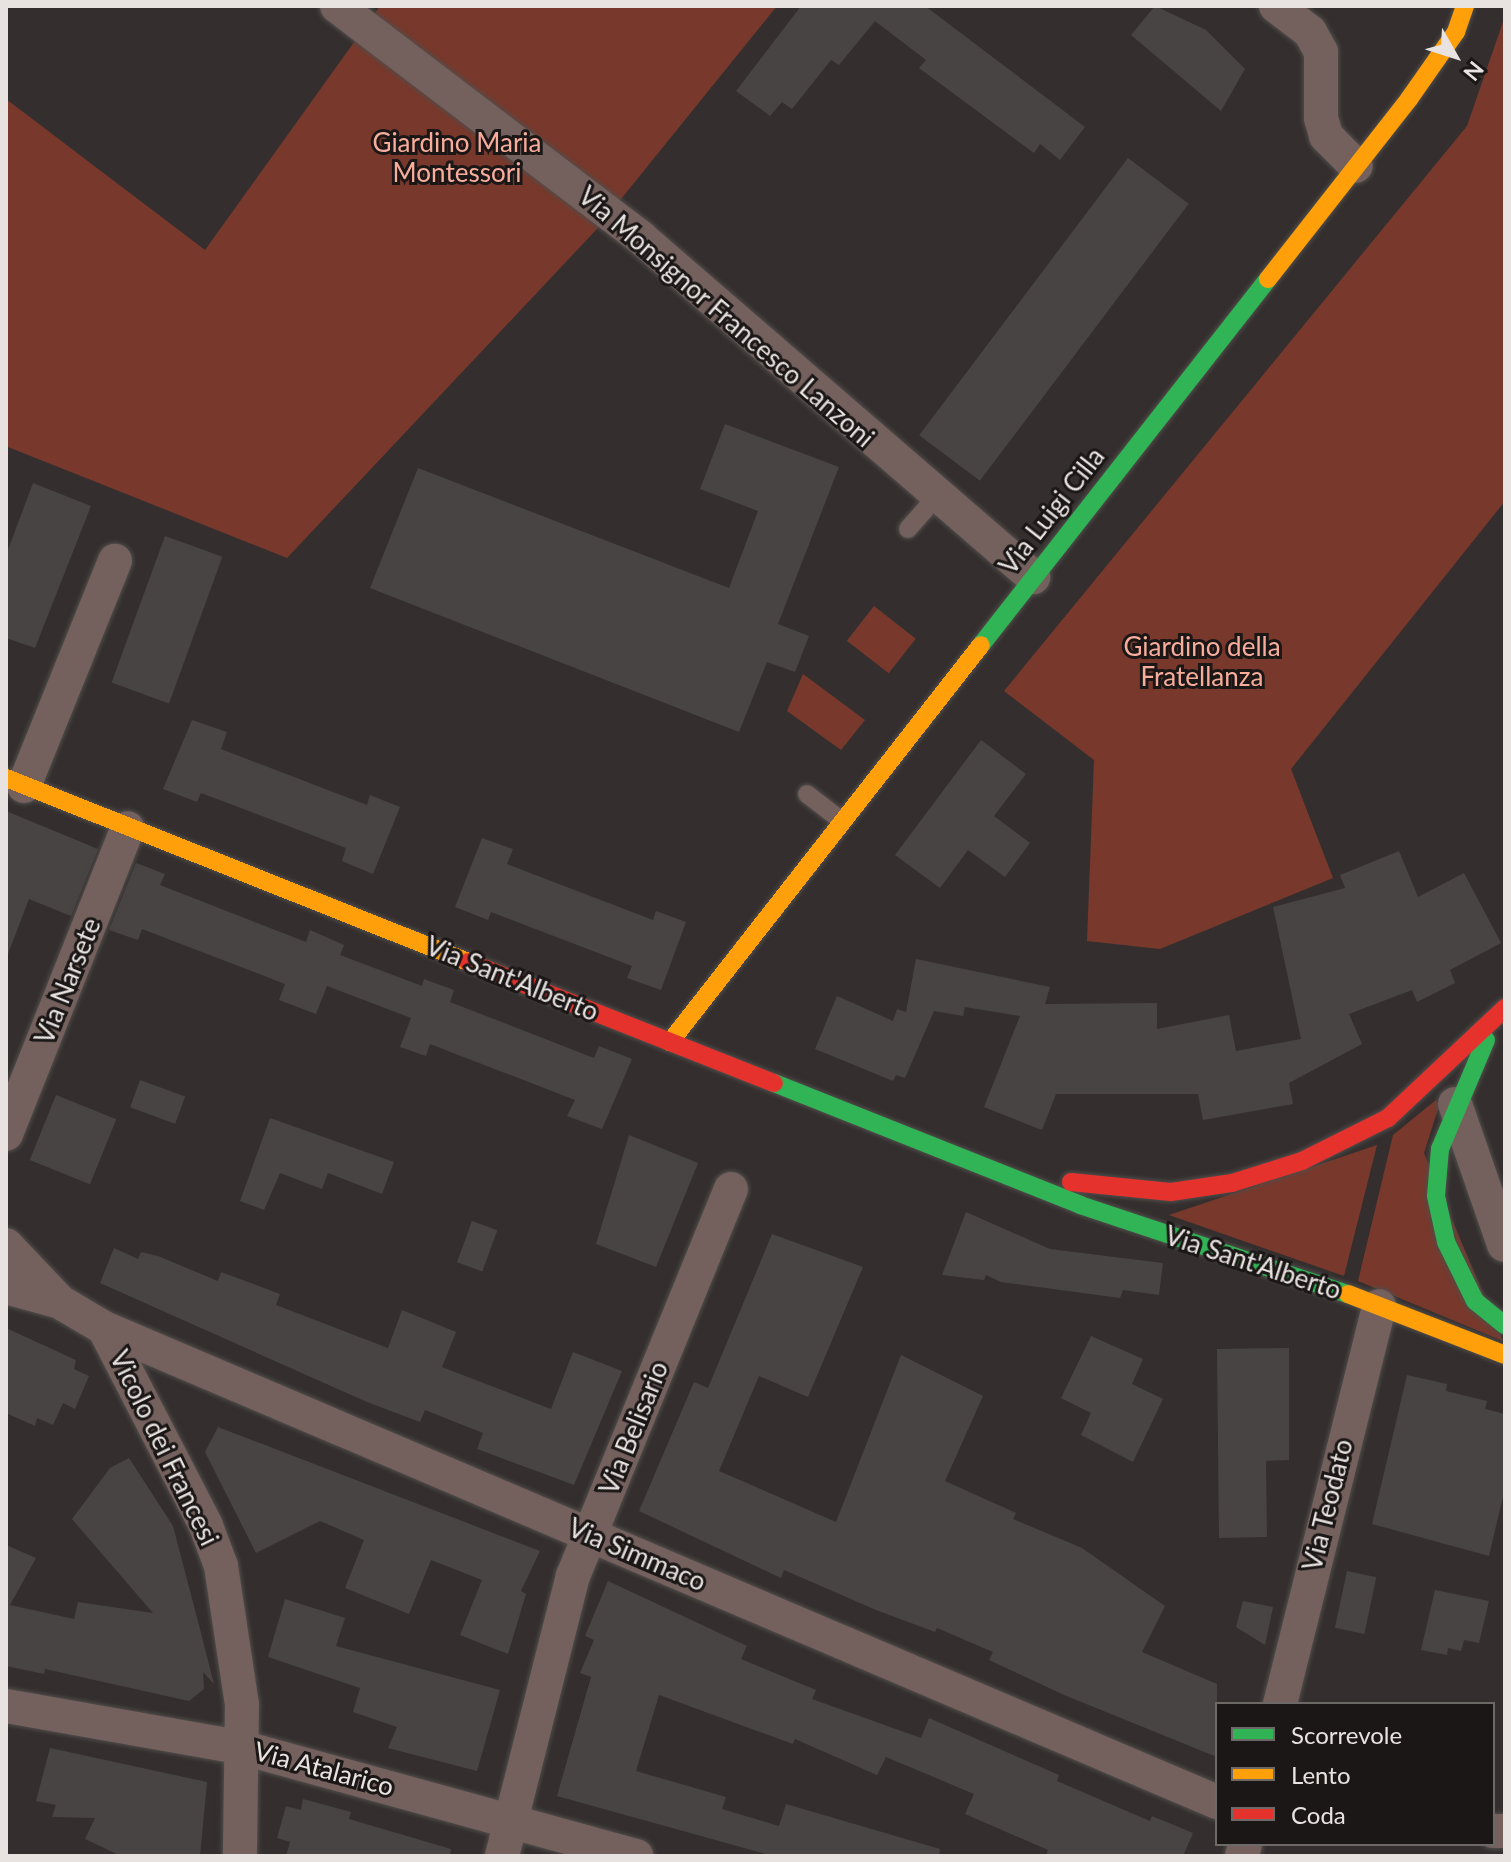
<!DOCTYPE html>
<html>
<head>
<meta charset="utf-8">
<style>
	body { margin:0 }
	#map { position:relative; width:1511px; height:1862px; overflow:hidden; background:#342f2e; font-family:Lato,sans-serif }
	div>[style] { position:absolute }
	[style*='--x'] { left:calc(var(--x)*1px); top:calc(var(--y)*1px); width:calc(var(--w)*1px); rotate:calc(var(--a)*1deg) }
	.green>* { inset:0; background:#78392c; transform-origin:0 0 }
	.building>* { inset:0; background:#484443; transform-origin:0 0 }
	.roads { filter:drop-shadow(0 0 2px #504d4b) drop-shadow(0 0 2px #504d4b) }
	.lane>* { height:18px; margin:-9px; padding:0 9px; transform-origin:9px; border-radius:9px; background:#74615e }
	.street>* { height:34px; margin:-17px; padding:0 17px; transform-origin:17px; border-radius:17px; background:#74615e }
	.fast>* { height:18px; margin:-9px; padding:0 9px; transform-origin:9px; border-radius:9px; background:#30b455 }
	.slow>* { height:18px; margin:-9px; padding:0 9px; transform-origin:9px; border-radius:9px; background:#ff9f0a }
	.jam>* { height:18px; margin:-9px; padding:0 9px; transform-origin:9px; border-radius:9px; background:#e5322d }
	span { translate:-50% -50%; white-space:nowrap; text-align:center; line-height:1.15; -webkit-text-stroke:6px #1a1716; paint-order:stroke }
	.park-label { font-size:26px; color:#f8ad9c }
	.street-label { font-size:26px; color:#e8e3e1 }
	.frame { position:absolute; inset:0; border:8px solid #e8e3e1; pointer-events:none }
	.legend { position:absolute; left:1215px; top:1702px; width:280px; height:144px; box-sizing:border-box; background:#1a1716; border:2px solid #6c6967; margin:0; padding:10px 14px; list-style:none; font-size:24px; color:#e8e3e1 }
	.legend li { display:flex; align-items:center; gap:16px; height:40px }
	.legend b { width:40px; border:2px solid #6c6967 }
	.north { position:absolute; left:1415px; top:16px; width:80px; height:80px; -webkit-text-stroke:6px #1a1716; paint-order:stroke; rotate:129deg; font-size:22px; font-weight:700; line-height:32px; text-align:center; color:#e8e3e1 }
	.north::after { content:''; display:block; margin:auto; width:28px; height:36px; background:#e8e3e1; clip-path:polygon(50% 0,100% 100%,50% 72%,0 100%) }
</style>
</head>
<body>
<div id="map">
	<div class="green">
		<div style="clip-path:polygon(380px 6px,777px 6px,596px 230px,287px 558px,8px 447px,6px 451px,6px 99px,205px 250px)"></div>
		<div style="clip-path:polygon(1505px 16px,1505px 501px,1291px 769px,1333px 878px,1160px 949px,1087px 941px,1094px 760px,1004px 691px,1467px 126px)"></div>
		<div style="left:874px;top:606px;width:53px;height:44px;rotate:38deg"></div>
		<div style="clip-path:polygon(803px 674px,865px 720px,841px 750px,787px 711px)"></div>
		<div style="clip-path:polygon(1436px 1100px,1439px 1106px,1424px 1153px,1503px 1341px,1358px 1281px,1393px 1135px)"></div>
		<div style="clip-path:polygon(1377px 1145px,1344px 1276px,1169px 1215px)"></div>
	</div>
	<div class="building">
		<div style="clip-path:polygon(801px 6px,925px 6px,1085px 127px,1060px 160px,1040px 144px,1034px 153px,919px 68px,926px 60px,875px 21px,839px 65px,831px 60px,792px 109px,782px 102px,770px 116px,736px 91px)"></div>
		<div style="clip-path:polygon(1155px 6px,1206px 30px,1245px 69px,1221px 111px,1131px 35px)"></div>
		<div style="left:1128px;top:158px;width:76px;height:347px;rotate:37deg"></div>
		<div style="clip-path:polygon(725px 424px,839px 467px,778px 624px,809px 636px,795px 672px,767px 662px,739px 732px,370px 588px,418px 468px,729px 588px,758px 511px,700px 489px)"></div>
		<div style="clip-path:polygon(33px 483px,91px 506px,35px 648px,6px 638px,6px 555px)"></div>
		<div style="left:165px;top:536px;width:61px;height:156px;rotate:20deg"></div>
		<div style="clip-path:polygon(192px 720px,227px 732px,221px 749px,367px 805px,370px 795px,400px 807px,373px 874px,342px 861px,346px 848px,201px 793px,197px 802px,163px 789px)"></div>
		<div style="clip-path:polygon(981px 740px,1026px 774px,994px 816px,1030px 843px,1005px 877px,968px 850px,940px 888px,895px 855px)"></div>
		<div style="clip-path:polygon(6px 811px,98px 849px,71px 916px,29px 899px,8px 954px)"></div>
		<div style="clip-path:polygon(482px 838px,513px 849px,507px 864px,653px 920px,656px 911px,686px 922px,661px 990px,627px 978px,632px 966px,491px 912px,488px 920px,455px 907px)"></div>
		<div style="clip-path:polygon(1399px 851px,1418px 897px,1464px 873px,1501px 943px,1450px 970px,1455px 983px,1417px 1002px,1412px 990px,1349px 1014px,1362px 1044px,1289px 1083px,1293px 1104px,1203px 1120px,1198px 1094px,1056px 1094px,1042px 1130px,984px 1107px,1020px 1016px,965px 1007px,963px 1016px,934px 1011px,905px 1078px,896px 1075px,893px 1081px,815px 1049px,837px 996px,893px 1021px,897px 1009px,906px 1012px,916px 959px,1050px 987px,1045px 1004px,1157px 1003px,1157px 1029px,1229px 1015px,1236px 1051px,1301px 1039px,1273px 907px,1345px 888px,1340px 875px)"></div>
		<div style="clip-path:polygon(136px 863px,165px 874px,160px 885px,306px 942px,310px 930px,344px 945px,340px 955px,422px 986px,424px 979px,454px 990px,450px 1002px,594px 1058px,599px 1046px,632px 1059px,602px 1129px,567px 1116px,575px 1100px,430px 1044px,426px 1056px,400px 1047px,411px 1018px,327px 986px,316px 1014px,279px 1000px,285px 984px,142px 929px,138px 940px,109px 930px)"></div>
		<div style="left:140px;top:1080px;width:48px;height:29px;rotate:20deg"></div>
		<div style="left:56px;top:1095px;width:65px;height:70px;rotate:22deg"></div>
		<div style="clip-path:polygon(270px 1118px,394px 1162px,382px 1194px,328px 1173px,322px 1189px,280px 1173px,264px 1210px,240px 1201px)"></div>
		<div style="clip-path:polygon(629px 1135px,698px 1163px,656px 1267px,596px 1244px)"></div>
		<div style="clip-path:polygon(966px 1212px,1050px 1249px,1163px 1263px,1159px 1295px,1123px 1290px,1120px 1298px,1001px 1282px,986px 1275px,984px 1280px,942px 1275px)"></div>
		<div style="left:472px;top:1221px;width:27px;height:44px;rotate:20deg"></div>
		<div style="clip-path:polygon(772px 1234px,863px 1267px,808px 1397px,759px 1376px,719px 1471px,836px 1522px,901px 1355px,983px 1396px,945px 1481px,1016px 1513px,1013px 1519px,1082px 1548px,1165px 1606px,1142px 1652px,1217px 1684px,1217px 1757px,1064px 1695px,989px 1660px,993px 1652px,937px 1628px,935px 1632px,876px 1610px,784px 1570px,781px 1578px,639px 1511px,694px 1382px,708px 1388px)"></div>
		<div style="clip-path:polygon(114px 1248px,138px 1259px,141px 1252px,158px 1256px,218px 1281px,221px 1272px,280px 1294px,276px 1305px,388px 1348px,402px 1310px,456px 1332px,442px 1367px,551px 1409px,573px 1352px,622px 1371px,574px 1485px,477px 1449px,483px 1433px,425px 1410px,420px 1422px,367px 1402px,100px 1283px)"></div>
		<div style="clip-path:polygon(6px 1328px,76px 1360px,74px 1369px,89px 1376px,75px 1409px,63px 1403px,53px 1425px,37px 1418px,35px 1426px,6px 1413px)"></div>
		<div style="clip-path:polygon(1091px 1336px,1143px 1359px,1132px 1384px,1163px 1399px,1133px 1462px,1081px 1435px,1091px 1413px,1061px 1398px)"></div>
		<div style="clip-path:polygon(1289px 1348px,1289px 1460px,1266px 1461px,1267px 1537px,1219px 1538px,1217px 1349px)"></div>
		<div style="clip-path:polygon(1407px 1375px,1447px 1384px,1446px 1391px,1487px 1401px,1485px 1409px,1505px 1414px,1505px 1488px,1489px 1556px,1372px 1524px)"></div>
		<div style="clip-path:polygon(218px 1427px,540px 1551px,521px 1591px,526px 1594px,508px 1654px,460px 1635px,482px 1580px,431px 1560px,409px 1614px,345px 1588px,364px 1540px,320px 1521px,256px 1553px,205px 1452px)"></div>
		<div style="clip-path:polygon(129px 1458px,173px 1526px,201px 1633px,214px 1684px,203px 1672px,204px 1689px,189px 1701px,45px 1669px,44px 1674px,6px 1666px,6px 1545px,36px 1558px,10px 1605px,74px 1619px,78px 1602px,153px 1613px,72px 1519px,110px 1468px)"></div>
		<div style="left:1347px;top:1571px;width:30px;height:58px;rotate:12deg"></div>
		<div style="clip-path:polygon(608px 1581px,747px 1646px,741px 1659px,816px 1690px,812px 1699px,921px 1738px,929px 1718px,1059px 1775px,1057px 1781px,1150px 1821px,1152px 1816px,1193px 1833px,1183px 1856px,1046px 1856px,1048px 1850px,965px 1814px,974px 1794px,886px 1757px,877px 1775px,795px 1739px,793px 1744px,659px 1695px,636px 1771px,726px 1797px,722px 1809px,779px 1826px,786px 1804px,940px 1849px,939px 1856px,773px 1856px,557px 1796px,591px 1677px,580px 1673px,594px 1640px,585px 1636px)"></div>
		<div style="clip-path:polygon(1435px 1590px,1489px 1601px,1479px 1643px,1464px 1640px,1461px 1651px,1448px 1648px,1447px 1655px,1421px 1650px)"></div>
		<div style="clip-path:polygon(285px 1599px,345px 1618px,336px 1646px,500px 1690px,477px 1771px,388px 1748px,397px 1727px,353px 1712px,360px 1688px,268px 1657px)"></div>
		<div style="clip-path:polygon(1243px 1601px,1273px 1607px,1265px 1645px,1236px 1627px)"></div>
		<div style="clip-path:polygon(50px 1748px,207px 1782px,200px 1856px,121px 1856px,85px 1839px,95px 1818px,52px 1817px,56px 1805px,36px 1801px)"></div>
		<div style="clip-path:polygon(303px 1799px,351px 1812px,349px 1819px,451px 1849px,450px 1856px,286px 1856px,290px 1842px,277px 1838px,286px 1806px,301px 1810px)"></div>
	</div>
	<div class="roads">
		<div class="lane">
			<div style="--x:908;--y:529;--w:44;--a:-48.7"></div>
			<div style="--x:807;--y:794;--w:44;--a:37.6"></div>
		</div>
		<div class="street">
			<div style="--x:337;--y:6;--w:381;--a:37.3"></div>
			<div style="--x:640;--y:237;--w:520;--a:40.86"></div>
			<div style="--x:1276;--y:6;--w:43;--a:37.4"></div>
			<div style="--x:1310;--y:32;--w:23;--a:61"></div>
			<div style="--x:1321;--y:52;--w:66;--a:90"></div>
			<div style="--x:1321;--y:118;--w:19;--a:74"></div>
			<div style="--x:1326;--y:136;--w:42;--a:45"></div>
			<div style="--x:24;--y:786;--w:243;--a:-68"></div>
			<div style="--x:1455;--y:1104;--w:149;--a:70.8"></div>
			<div style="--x:6;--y:1134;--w:329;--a:-68.3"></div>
			<div style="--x:6;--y:1245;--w:79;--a:46.5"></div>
			<div style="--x:6;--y:1287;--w:56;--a:15.5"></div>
			<div style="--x:60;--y:1302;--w:51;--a:30.6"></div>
			<div style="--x:104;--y:1328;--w:1210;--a:23.07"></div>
			<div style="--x:104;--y:1328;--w:223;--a:62.7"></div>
			<div style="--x:206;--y:1526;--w:43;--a:69.4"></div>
			<div style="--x:221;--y:1566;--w:141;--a:81.4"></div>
			<div style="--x:242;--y:1705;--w:151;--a:90.8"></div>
			<div style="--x:1280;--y:1704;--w:410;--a:-76"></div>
			<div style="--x:6;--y:1706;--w:242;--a:10"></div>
			<div style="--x:244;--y:1748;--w:407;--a:15.4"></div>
			<div style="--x:1493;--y:1831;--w:12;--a:0"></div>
			<div style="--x:502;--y:1856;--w:289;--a:-75.8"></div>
			<div style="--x:573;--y:1576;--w:418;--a:-67.8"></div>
			<div style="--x:1242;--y:1856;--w:12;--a:-76"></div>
		</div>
		<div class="fast">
			<div style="--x:981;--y:645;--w:465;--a:-51.9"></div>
			<div style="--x:1486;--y:1040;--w:118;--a:112.9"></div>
			<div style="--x:1440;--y:1149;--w:47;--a:94.9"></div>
			<div style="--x:1436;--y:1196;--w:47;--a:77.7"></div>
			<div style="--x:1446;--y:1242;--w:66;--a:63.8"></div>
			<div style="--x:1475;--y:1301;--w:38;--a:39"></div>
			<div style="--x:774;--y:1083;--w:329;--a:21.7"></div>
			<div style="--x:1080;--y:1205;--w:282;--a:18.4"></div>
		</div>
		<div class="slow">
			<div style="--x:1268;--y:279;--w:229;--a:-51.9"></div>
			<div style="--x:1409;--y:99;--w:82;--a:-55"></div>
			<div style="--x:1456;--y:32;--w:28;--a:-71"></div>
			<div style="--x:6;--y:778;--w:497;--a:21.7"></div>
			<div style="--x:670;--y:1042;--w:504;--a:-51.93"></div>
			<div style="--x:1348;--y:1294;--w:168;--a:21.2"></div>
		</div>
		<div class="jam">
			<div style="--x:468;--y:962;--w:329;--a:21.6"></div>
			<div style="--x:1071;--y:1182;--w:100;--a:5.7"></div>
			<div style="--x:1171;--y:1192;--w:62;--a:-8.4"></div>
			<div style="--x:1232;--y:1183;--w:73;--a:-17.4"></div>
			<div style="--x:1302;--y:1161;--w:96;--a:-26.6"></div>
			<div style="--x:1388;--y:1118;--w:161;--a:-43.2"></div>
		</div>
	</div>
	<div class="park-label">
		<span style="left:457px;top:158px">Giardino Maria<br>Montessori</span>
		<span style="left:1202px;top:662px">Giardino della<br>Fratellanza</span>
	</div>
	<div class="street-label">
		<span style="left:726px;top:317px;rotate:41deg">Via Monsignor Francesco Lanzoni</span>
		<span style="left:1052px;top:511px;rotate:-52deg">Via Luigi Cilla</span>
		<span style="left:512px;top:979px;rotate:22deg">Via Sant'Alberto</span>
		<span style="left:68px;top:981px;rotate:-68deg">Via Narsete</span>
		<span style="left:1253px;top:1263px;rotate:18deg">Via Sant'Alberto</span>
		<span style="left:634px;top:1428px;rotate:-68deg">Via Belisario</span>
		<span style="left:164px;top:1448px;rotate:64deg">Vicolo dei Francesi</span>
		<span style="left:1328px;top:1505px;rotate:-76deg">Via Teodato</span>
		<span style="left:637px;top:1555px;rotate:23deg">Via Simmaco</span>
		<span style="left:324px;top:1769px;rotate:15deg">Via Atalarico</span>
	</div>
	<div class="frame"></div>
	<ul class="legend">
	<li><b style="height:10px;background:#30b455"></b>Scorrevole</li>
	<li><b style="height:10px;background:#ff9f0a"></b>Lento</li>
	<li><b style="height:10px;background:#e5322d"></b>Coda</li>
	</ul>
	<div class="north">N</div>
</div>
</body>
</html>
